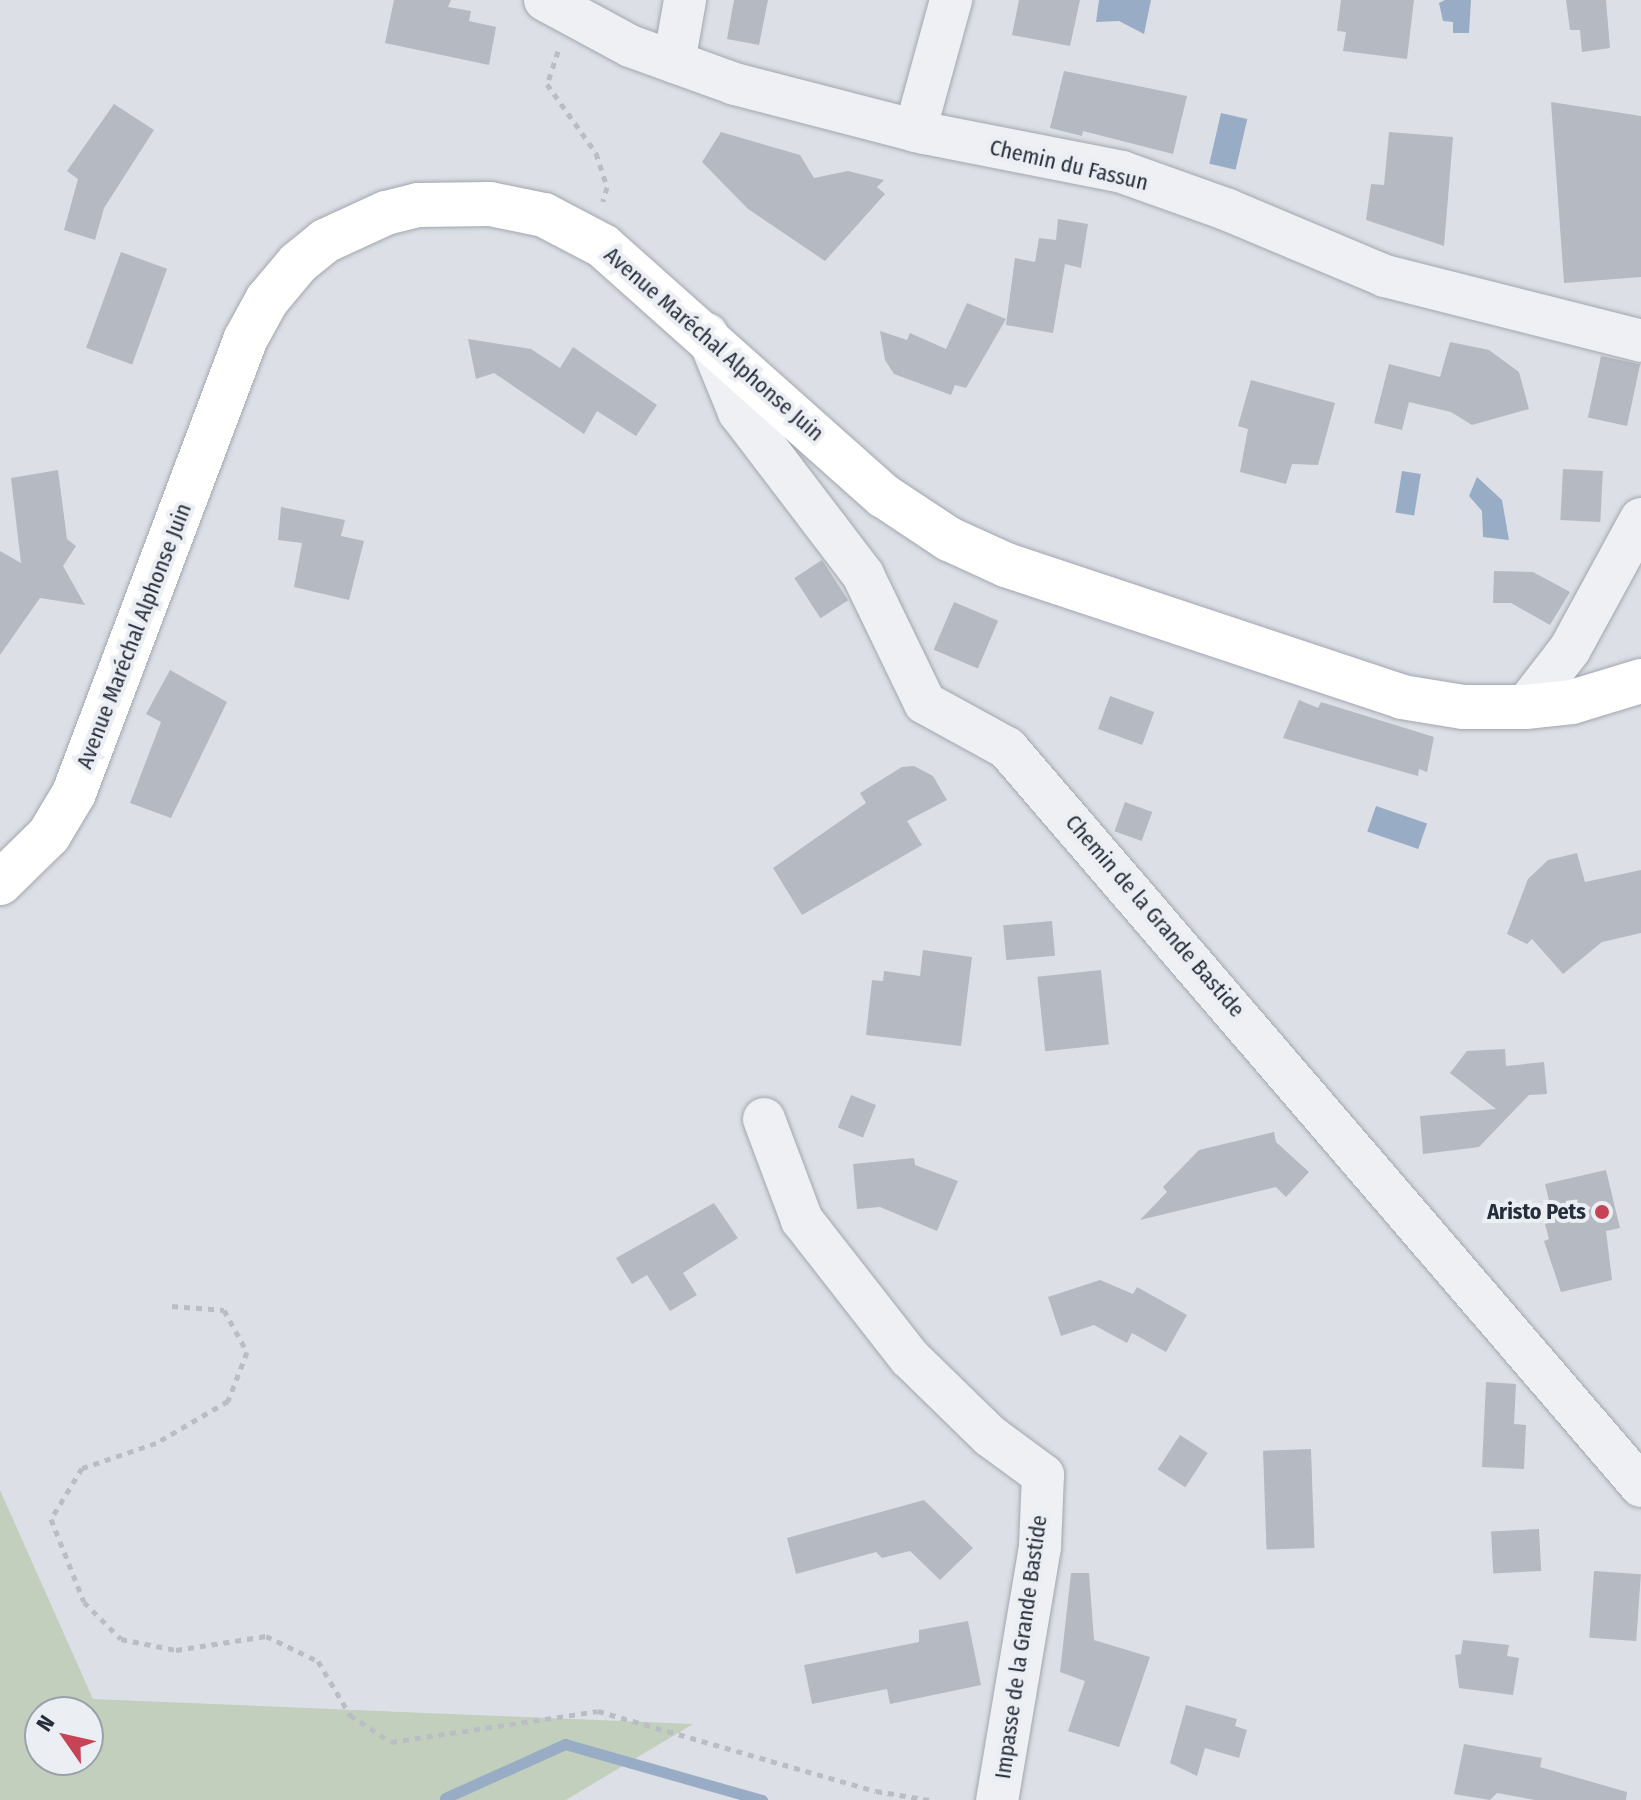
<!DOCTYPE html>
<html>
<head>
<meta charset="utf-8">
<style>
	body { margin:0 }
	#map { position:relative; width:1641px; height:1800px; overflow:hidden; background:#dce0e6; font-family:"Fira Sans Condensed",sans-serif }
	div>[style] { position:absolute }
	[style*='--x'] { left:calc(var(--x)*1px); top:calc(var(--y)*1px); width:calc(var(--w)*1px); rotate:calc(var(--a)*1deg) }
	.green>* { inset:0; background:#c2cfbd }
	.water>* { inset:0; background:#98adc5; transform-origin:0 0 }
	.stream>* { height:11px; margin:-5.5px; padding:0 5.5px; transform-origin:5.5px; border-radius:5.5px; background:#98adc5 }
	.building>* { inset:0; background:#b4b9c2; transform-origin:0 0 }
	.path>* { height:5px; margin-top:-2.5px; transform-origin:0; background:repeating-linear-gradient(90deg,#babec4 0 6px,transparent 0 12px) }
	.roads { filter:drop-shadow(0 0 2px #a2a7af) drop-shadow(0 0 2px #a2a7af) }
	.minor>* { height:42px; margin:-21px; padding:0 21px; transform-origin:21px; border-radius:21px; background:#eef0f4 }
	.major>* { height:44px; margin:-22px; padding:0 22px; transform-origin:22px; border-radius:22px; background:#fff }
	.dots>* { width:22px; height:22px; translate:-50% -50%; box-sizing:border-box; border:4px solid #ebeef3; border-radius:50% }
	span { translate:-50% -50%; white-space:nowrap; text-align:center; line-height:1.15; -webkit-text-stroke:8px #ebeef3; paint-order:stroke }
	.street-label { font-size:22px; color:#262e3b }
	.poi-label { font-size:22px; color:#262e3b; font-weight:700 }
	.right { translate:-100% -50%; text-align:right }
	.north { position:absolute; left:24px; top:1696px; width:80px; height:80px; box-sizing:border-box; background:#ebeef3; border:2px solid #9ca1a9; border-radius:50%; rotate:304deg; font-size:22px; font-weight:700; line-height:32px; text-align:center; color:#262e3b }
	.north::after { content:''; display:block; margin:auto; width:28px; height:36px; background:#c74456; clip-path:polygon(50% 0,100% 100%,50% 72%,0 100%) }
</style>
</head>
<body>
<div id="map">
	<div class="green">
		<div style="clip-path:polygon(evenodd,0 1490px,93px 1699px,693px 1724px,566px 1800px,0 1800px,0 1490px,40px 1712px,88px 1712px,88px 1760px,40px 1760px,40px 1712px)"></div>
	</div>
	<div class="water">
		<div style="clip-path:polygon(1099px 0,1151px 0,1144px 34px,1119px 21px,1096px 22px)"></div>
		<div style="clip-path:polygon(1445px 0,1471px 0,1469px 33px,1453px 33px,1453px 22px,1443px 21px,1439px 3px)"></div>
		<div style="left:1221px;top:113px;width:27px;height:52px;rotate:13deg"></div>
		<div style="left:1402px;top:471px;width:19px;height:42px;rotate:9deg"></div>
		<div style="clip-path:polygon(1477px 477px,1502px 500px,1509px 540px,1483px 537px,1482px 511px,1469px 496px)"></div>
		<div style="left:1376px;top:806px;width:54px;height:27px;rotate:19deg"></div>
	</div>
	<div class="stream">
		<div style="--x:445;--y:1798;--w:132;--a:-24.2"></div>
		<div style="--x:565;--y:1744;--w:205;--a:15.9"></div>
	</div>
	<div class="building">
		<div style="clip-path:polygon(394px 0,451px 0,448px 7px,471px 11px,469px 21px,496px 27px,489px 65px,385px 43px)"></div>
		<div style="clip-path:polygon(734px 0,768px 0,759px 45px,727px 39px)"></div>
		<div style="clip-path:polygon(1019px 0,1080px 0,1070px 46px,1012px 35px)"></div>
		<div style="clip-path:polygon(1341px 0,1414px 0,1407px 59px,1343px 51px,1346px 32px,1337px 31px)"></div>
		<div style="clip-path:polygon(1566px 0,1606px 0,1610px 48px,1582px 52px,1580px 30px,1570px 30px)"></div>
		<div style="clip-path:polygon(1064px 71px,1187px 96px,1173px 154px,1083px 131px,1082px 136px,1050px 128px)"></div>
		<div style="clip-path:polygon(1551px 102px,1641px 116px,1641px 277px,1564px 283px)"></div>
		<div style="clip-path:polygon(114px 104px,154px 130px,104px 208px,95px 240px,64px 230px,78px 179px,67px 171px)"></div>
		<div style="clip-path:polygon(721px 132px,800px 155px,814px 178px,848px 171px,884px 180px,877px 187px,885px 194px,825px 261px,748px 209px,702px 162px)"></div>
		<div style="clip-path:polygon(1389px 132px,1453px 137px,1444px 246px,1366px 220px,1371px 184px,1384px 185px)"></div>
		<div style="clip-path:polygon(1058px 219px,1088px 224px,1081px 268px,1065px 264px,1053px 333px,1006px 325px,1015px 258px,1035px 262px,1039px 238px,1056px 240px)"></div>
		<div style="left:121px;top:252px;width:49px;height:102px;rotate:20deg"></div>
		<div style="clip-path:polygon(967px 303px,1006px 319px,966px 388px,955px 385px,951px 395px,894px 374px,885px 360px,880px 331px,907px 340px,910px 333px,946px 349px)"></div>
		<div style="clip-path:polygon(468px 339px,531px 349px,560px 368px,573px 347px,657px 405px,636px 436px,597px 411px,584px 434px,494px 373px,476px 379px)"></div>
		<div style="clip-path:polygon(1450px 342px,1489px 350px,1519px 372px,1529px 409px,1472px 425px,1451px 412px,1409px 402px,1402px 430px,1374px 423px,1389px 364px,1440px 377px)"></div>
		<div style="left:1601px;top:356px;width:40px;height:63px;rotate:12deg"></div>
		<div style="clip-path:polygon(1251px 380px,1335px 403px,1318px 465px,1292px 464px,1286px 484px,1240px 472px,1248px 429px,1238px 426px)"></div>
		<div style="left:1563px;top:469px;width:40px;height:51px;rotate:3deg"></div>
		<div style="clip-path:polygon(58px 470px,67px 539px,76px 546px,63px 566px,85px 605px,40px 598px,0 655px,0 551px,21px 563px,11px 478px)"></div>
		<div style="clip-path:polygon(281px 507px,345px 520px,341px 536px,364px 541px,349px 600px,294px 587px,302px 543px,278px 540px)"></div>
		<div style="left:822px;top:560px;width:48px;height:33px;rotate:57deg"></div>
		<div style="clip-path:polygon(1494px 571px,1533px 572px,1570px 592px,1550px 625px,1511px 603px,1493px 603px)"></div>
		<div style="left:954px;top:602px;width:48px;height:52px;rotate:23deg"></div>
		<div style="clip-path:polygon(170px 670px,227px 702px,171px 818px,130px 803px,161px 722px,146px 714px)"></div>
		<div style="left:1110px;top:696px;width:47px;height:35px;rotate:20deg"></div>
		<div style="clip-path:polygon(1299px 700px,1318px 708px,1321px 702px,1434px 737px,1427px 772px,1419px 769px,1418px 776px,1283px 738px)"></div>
		<div style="clip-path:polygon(914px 766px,933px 776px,947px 800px,907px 821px,922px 845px,802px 915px,773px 868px,866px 803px,860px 793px,902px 767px)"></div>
		<div style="left:1125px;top:802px;width:29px;height:31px;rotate:20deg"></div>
		<div style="clip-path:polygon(1577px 853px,1585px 882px,1641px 870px,1641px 933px,1602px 942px,1563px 974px,1532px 939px,1527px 944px,1507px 934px,1528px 879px,1548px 860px)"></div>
		<div style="left:1052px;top:921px;width:35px;height:49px;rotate:85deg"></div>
		<div style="clip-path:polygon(923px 950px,972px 957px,961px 1046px,866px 1035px,872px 980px,883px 981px,884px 971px,920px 976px)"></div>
		<div style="left:1101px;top:970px;width:75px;height:64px;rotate:84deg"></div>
		<div style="clip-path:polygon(1505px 1049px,1506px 1066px,1544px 1062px,1547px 1094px,1529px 1095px,1479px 1147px,1423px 1154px,1420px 1116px,1496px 1109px,1450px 1073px,1467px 1051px)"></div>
		<div style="left:851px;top:1095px;width:27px;height:35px;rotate:22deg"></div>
		<div style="clip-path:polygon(1274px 1132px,1276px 1142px,1309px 1172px,1286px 1197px,1276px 1187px,1140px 1220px,1167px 1192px,1163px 1187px,1199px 1150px)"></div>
		<div style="clip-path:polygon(914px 1158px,915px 1165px,958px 1181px,937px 1231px,880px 1207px,857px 1209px,853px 1164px)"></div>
		<div style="clip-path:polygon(1606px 1170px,1620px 1228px,1606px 1231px,1612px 1280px,1561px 1292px,1544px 1241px,1549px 1239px,1545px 1224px,1554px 1222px,1545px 1184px)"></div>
		<div style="clip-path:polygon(714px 1203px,738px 1238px,683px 1273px,697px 1295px,670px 1311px,647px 1275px,632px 1284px,616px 1258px)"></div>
		<div style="clip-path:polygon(1100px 1280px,1133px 1294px,1137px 1287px,1187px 1315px,1166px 1352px,1132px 1333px,1127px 1343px,1094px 1325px,1061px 1336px,1048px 1297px)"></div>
		<div style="clip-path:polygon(1486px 1382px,1516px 1384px,1514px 1424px,1526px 1425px,1524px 1469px,1482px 1467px)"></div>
		<div style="left:1180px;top:1435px;width:33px;height:41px;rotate:33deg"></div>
		<div style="left:1311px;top:1449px;width:99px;height:48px;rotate:88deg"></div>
		<div style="clip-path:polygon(924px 1500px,973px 1548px,940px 1580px,910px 1551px,882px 1558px,876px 1552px,796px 1574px,787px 1538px)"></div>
		<div style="left:1539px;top:1529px;width:42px;height:48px;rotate:87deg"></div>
		<div style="left:1594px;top:1571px;width:47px;height:67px;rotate:4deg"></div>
		<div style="clip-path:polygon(1071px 1573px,1089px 1573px,1094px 1640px,1150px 1657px,1119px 1747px,1068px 1731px,1085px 1681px,1060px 1672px)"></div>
		<div style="clip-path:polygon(968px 1621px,981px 1685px,890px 1704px,887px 1689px,812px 1704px,804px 1665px,919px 1642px,919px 1630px)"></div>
		<div style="clip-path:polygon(1463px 1640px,1509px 1645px,1507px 1656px,1519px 1658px,1513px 1695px,1459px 1688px,1455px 1655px,1461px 1654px)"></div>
		<div style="clip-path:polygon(1186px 1705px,1237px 1719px,1235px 1726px,1247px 1730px,1239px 1758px,1205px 1748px,1197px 1776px,1170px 1763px)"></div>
		<div style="clip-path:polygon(1464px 1744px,1542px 1758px,1540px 1767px,1627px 1792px,1626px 1800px,1535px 1800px,1497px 1793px,1490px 1800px,1454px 1794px)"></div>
	</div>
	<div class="path">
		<div style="--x:558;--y:51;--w:35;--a:108"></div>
		<div style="--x:547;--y:84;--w:85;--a:54.6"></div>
		<div style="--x:596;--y:153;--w:36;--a:72"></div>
		<div style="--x:607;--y:187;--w:15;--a:106"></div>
		<div style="--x:172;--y:1306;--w:52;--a:4.4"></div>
		<div style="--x:224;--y:1310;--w:48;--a:61.3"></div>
		<div style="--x:247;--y:1352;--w:53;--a:111.2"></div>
		<div style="--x:228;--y:1401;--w:83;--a:149.7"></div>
		<div style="--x:156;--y:1443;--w:78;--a:161.3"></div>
		<div style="--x:82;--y:1468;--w:60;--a:121.3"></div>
		<div style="--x:51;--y:1519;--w:89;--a:68.3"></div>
		<div style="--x:84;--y:1602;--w:52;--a:45"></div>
		<div style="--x:121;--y:1639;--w:56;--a:11.3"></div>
		<div style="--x:176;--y:1650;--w:91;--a:-8.8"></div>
		<div style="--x:266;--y:1636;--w:58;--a:25.7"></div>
		<div style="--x:318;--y:1661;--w:63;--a:59.3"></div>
		<div style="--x:350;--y:1715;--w:49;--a:33.4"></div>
		<div style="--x:391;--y:1742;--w:209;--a:-8.5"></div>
		<div style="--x:598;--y:1711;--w:289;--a:16.1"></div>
		<div style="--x:876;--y:1791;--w:54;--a:9.6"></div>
	</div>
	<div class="roads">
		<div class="minor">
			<div style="--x:545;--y:0;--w:97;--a:28.4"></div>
			<div style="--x:630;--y:46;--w:112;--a:19.9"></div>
			<div style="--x:735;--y:84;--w:195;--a:14.5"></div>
			<div style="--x:924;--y:133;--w:202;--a:11.1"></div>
			<div style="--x:1122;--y:172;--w:113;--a:19.7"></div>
			<div style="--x:1228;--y:210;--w:170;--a:22.8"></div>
			<div style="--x:1385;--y:276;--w:264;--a:14.2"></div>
			<div style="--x:674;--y:62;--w:63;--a:-79.9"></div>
			<div style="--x:915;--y:131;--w:136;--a:-74.6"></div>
			<div style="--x:707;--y:334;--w:84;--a:67.7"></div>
			<div style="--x:739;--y:412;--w:205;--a:52.7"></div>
			<div style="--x:863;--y:575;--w:142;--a:64.2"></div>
			<div style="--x:925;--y:703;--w:94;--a:28.8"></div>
			<div style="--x:1007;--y:748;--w:973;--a:49.33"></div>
			<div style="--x:1525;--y:707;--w:73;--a:-52.2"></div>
			<div style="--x:1570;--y:649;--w:148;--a:-61.4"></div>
			<div style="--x:764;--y:1119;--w:108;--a:69.4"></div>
			<div style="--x:802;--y:1220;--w:175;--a:52"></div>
			<div style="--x:910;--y:1358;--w:112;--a:44.3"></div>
			<div style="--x:990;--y:1436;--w:66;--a:36.3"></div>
			<div style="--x:1043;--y:1475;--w:72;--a:92.4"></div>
			<div style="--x:1040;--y:1547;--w:257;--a:99.6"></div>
		</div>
		<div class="major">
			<div style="--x:0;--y:883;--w:69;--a:-44.4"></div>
			<div style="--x:49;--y:835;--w:49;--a:-59.2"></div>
			<div style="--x:74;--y:793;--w:484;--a:-69.3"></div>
			<div style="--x:245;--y:340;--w:46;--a:-61.2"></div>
			<div style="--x:267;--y:300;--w:48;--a:-50"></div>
			<div style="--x:298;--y:263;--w:35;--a:-39"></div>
			<div style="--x:325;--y:241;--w:67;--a:-24.7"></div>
			<div style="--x:386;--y:213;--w:33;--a:-14"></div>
			<div style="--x:418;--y:205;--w:72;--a:-0.8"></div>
			<div style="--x:490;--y:204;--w:55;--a:11.5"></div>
			<div style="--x:544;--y:215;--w:67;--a:27.7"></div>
			<div style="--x:603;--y:246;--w:376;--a:41.7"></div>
			<div style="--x:884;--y:496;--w:78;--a:33.5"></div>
			<div style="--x:949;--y:539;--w:63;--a:24.5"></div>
			<div style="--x:1006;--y:565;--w:417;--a:18.4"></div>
			<div style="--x:1402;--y:697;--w:62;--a:9.3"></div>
			<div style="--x:1463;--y:707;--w:62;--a:0"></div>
			<div style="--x:1525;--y:707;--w:47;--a:-6.1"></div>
			<div style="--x:1572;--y:702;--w:72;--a:-16.9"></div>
		</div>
	</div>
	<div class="dots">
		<div style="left:1602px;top:1212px;background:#c74456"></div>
	</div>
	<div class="street-label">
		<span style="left:1069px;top:165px;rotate:13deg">Chemin du Fassun</span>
		<span style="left:714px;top:344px;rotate:41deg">Avenue Maréchal Alphonse Juin</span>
		<span style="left:134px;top:636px;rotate:-69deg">Avenue Maréchal Alphonse Juin</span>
		<span style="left:1155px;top:916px;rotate:49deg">Chemin de la Grande Bastide</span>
		<span style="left:1021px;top:1647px;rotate:-82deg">Impasse de la Grande Bastide</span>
	</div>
	<div class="poi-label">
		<span class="right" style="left:1586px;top:1212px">Aristo Pets</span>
	</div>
	<div class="north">N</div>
</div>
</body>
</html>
